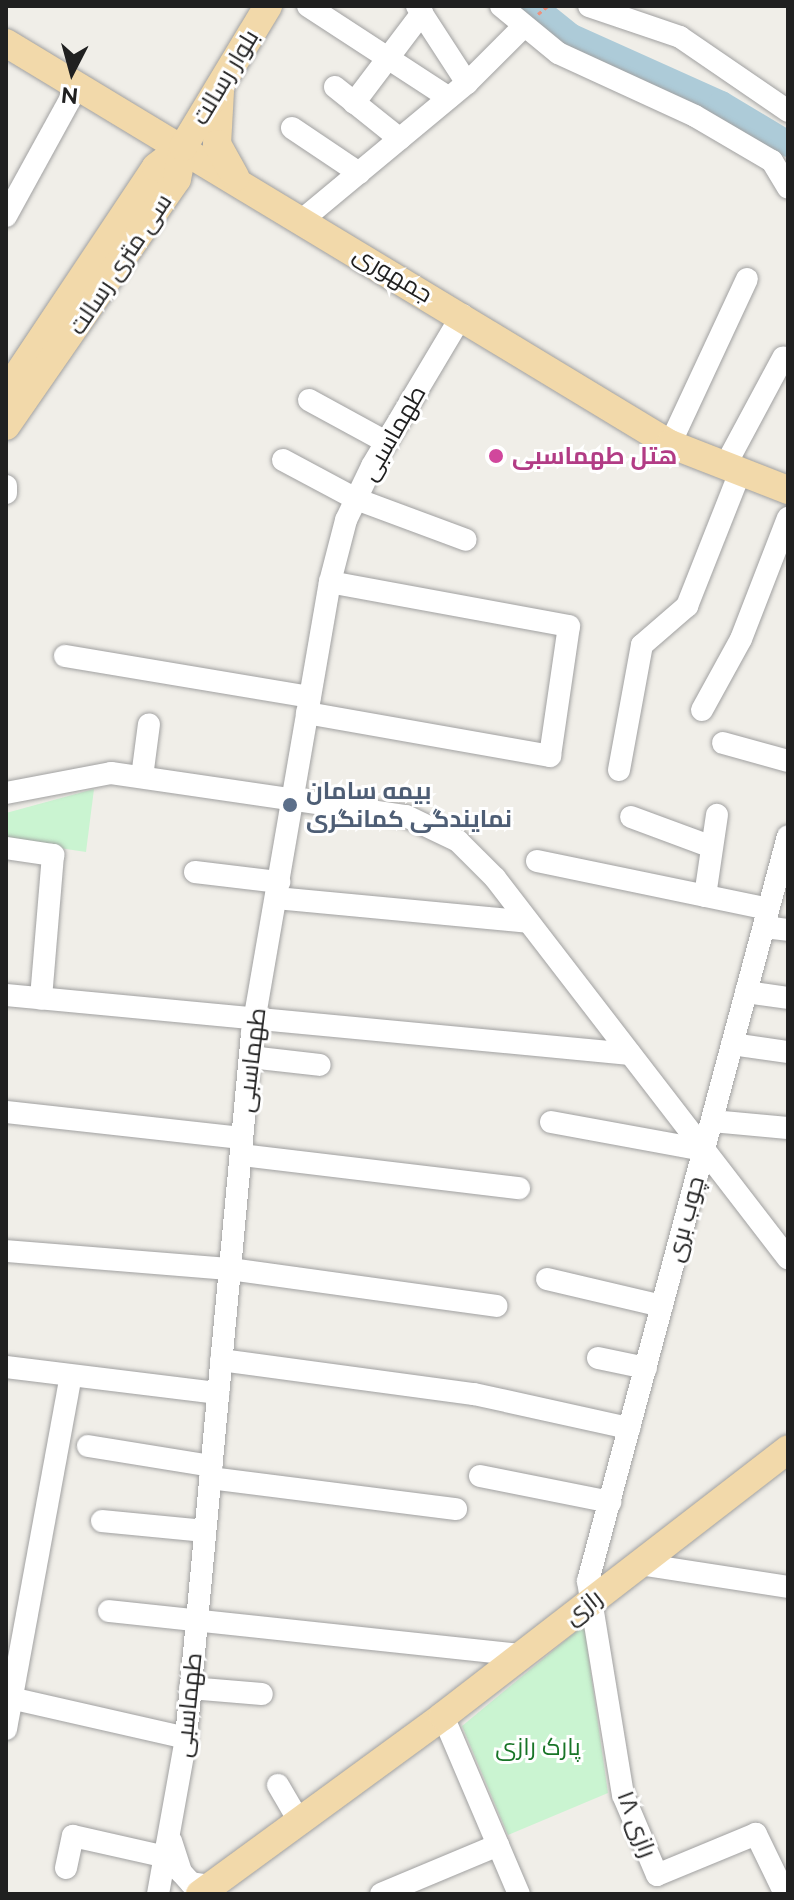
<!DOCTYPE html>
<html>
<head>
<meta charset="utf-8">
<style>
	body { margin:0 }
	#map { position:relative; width:794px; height:1900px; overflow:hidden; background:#f0eee8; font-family:Raleway,Cairo,sans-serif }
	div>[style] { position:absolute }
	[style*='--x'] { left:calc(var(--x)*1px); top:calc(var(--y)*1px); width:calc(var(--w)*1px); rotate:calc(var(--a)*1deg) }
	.park>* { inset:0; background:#caf4d1 }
	.river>* { height:26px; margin:-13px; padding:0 13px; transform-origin:13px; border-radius:13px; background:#adcbd8 }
	.path>* { height:3px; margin-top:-1.5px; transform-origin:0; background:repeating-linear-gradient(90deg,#ec917d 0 4px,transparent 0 8px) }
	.roads { filter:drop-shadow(0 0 2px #a1a1a1) drop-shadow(0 0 2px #a1a1a1) }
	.minor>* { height:22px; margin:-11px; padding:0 11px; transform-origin:11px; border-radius:11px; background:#fff }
	.major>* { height:28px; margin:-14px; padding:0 14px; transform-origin:14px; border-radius:14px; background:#f2d9aa }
	.dots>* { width:22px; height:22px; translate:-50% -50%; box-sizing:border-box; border:4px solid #fff; border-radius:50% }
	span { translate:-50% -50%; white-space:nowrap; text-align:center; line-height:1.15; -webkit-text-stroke:6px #fff; paint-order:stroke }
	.street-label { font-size:24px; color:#202020 }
	.hotel-label { font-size:24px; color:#b23c85; font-weight:700 }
	.left { translate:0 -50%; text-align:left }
	.service-label { font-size:24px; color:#4e5e75; font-weight:700 }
	.park-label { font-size:24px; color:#187427 }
	.frame { position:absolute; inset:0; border:8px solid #202020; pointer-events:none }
	.north { position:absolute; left:32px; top:32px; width:80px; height:80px; -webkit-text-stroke:6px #fff; paint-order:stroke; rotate:186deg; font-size:22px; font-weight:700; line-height:32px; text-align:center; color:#202020 }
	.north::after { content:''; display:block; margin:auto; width:28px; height:36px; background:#202020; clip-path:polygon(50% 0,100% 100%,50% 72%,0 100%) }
</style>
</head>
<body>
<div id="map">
	<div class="park">
		<div style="clip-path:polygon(94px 789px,86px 852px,6px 840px,6px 813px)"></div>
		<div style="clip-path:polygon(584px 1625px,608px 1793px,508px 1835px,462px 1726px)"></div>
	</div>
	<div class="river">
		<div style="--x:533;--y:6;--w:48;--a:39"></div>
		<div style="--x:570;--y:36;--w:166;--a:24.2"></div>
		<div style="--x:721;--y:104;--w:78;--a:30.8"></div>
	</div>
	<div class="path">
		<div style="--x:538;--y:14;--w:13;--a:-39"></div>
	</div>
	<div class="roads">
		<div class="minor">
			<div style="--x:308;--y:6;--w:168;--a:33.1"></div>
			<div style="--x:417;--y:6;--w:92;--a:57"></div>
			<div style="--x:501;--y:6;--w:74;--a:39.5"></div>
			<div style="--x:558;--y:53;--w:151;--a:24.7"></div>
			<div style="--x:695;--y:116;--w:89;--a:30.3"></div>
			<div style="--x:772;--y:161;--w:31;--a:59"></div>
			<div style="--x:589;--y:6;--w:96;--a:18.8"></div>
			<div style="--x:680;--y:37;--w:131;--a:34.4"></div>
			<div style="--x:335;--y:87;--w:83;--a:38.7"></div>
			<div style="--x:354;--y:103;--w:113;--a:-52.9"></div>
			<div style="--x:292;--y:128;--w:81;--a:33.9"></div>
			<div style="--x:6;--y:216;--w:147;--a:-61.2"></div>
			<div style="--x:302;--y:220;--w:214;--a:-39.7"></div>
			<div style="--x:467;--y:83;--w:79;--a:-45"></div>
			<div style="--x:309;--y:400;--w:88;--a:28.6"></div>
			<div style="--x:670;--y:444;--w:182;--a:-65"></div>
			<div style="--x:283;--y:460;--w:83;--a:28.1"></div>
			<div style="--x:356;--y:499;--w:117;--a:20.4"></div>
			<div style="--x:725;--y:466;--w:123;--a:-61.8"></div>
			<div style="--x:6;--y:486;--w:7;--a:90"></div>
			<div style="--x:65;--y:656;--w:248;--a:9.5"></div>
			<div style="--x:702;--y:710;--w:81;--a:-61.2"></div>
			<div style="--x:741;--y:639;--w:130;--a:-68.8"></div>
			<div style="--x:307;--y:713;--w:247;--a:10"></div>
			<div style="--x:550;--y:756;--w:131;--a:-81.7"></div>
			<div style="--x:569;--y:626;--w:243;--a:-169.6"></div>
			<div style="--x:723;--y:743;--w:67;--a:15.5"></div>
			<div style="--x:619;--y:770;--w:127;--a:-79.6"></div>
			<div style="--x:642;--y:645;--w:60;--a:-40.9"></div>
			<div style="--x:687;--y:606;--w:144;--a:-68.4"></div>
			<div style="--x:142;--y:777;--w:53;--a:-82.5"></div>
			<div style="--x:6;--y:793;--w:107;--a:-10.8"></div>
			<div style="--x:111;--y:773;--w:298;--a:8.3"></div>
			<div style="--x:406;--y:816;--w:58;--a:25.7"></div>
			<div style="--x:458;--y:841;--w:52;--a:45"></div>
			<div style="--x:495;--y:878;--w:480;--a:52.4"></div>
			<div style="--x:631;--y:817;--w:86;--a:20.3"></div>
			<div style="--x:6;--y:848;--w:48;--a:8.5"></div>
			<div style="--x:53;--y:855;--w:144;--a:94.8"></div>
			<div style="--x:537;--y:861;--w:236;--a:11.7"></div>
			<div style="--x:195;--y:872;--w:85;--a:6.8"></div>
			<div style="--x:705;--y:896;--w:82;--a:-81.6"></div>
			<div style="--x:276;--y:898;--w:253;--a:5.4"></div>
			<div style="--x:764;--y:927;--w:24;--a:7"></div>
			<div style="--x:746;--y:992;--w:42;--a:8.1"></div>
			<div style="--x:6;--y:995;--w:627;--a:5.4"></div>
			<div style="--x:732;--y:1044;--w:57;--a:8.1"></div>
			<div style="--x:250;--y:1057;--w:70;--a:6.5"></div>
			<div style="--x:6;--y:1112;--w:237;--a:6.3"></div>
			<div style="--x:712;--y:1121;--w:76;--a:5.3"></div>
			<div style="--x:551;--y:1122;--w:156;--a:10.4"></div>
			<div style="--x:241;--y:1155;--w:280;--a:6.8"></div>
			<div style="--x:6;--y:1251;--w:225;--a:4.6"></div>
			<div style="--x:230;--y:1269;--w:269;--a:7.9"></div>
			<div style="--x:547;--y:1279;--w:118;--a:13.2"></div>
			<div style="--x:598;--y:1358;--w:49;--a:11.8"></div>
			<div style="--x:221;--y:1360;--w:255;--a:7.7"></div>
			<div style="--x:474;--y:1394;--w:159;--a:12.4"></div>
			<div style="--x:6;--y:1367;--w:214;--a:7"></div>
			<div style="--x:88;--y:1446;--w:125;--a:9.2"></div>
			<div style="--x:480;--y:1476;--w:133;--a:11.3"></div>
			<div style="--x:210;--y:1478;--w:248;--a:7.2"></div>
			<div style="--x:102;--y:1521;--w:103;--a:5.5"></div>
			<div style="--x:640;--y:1564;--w:150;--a:8.8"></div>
			<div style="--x:109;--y:1611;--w:414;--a:6.1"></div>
			<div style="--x:190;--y:1688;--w:72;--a:4.8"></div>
			<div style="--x:6;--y:1697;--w:185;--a:12.8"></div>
			<div style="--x:443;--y:1716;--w:194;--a:66.9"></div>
			<div style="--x:6;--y:1729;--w:359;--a:-79.6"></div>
			<div style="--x:278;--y:1785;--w:42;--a:59.7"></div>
			<div style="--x:171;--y:1841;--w:33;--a:72"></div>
			<div style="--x:181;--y:1872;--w:15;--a:48"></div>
			<div style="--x:191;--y:1883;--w:19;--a:9"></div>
			<div style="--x:66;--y:1868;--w:33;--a:-78"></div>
			<div style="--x:73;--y:1836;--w:95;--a:12.7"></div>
			<div style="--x:158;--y:1894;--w:158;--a:-79.8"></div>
			<div style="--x:186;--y:1738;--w:708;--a:-84.65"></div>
			<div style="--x:252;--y:1033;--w:458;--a:-80.2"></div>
			<div style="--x:330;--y:582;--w:64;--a:-75.5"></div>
			<div style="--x:346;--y:520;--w:60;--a:-64.3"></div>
			<div style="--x:372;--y:466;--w:176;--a:-59.2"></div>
			<div style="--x:381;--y:1894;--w:127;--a:-22.7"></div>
			<div style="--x:785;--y:1894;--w:67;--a:-115.8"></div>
			<div style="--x:756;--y:1834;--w:107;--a:157.5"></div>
			<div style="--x:657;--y:1875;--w:87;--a:-113"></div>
			<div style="--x:623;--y:1795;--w:217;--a:-99.3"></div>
			<div style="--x:588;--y:1581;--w:771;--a:-74.97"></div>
		</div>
		<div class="major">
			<div style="--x:6;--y:43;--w:776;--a:31.13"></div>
			<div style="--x:670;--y:444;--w:127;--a:21.3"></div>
			<div style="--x:220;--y:91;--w:53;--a:93.2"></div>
			<div style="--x:217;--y:144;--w:38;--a:61"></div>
			<div style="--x:6;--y:392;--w:270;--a:-56.3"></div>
			<div style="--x:156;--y:167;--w:34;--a:-37"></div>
			<div style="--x:6;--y:426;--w:300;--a:-55.3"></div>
			<div style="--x:177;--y:179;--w:33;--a:-79"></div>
			<div style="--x:183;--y:147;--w:165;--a:-58.9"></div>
			<div style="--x:200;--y:1894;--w:301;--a:-36.2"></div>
			<div style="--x:443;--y:1716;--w:436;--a:-37.7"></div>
		</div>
	</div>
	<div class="dots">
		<div style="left:496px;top:456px;background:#d1479c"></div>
		<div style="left:290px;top:805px;background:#5c6f8a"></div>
	</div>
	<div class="street-label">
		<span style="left:225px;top:77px;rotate:-59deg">بلوار رسالت</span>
		<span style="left:120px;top:264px;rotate:-56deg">سی متری رسالت</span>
		<span style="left:393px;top:274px;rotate:31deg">جمهوری</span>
		<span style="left:393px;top:433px;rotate:-60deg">طهماسبی</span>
		<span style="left:251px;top:1060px;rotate:-83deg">طهماسبی</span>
		<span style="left:685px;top:1219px;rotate:-75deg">چوب بری</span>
		<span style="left:583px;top:1607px;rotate:-38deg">رازی</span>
		<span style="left:188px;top:1705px;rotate:-84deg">طهماسبی</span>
		<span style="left:637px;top:1824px;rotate:69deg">رازی ۱۸</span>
	</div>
	<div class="hotel-label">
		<span class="left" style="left:512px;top:456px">هتل طهماسبی</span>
	</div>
	<div class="service-label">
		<span class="left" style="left:306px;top:805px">بیمه سامان<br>نمایندگی کمانگری</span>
	</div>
	<div class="park-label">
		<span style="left:538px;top:1747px">پارک رازی</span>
	</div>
	<div class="frame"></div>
	<div class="north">N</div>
</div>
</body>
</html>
